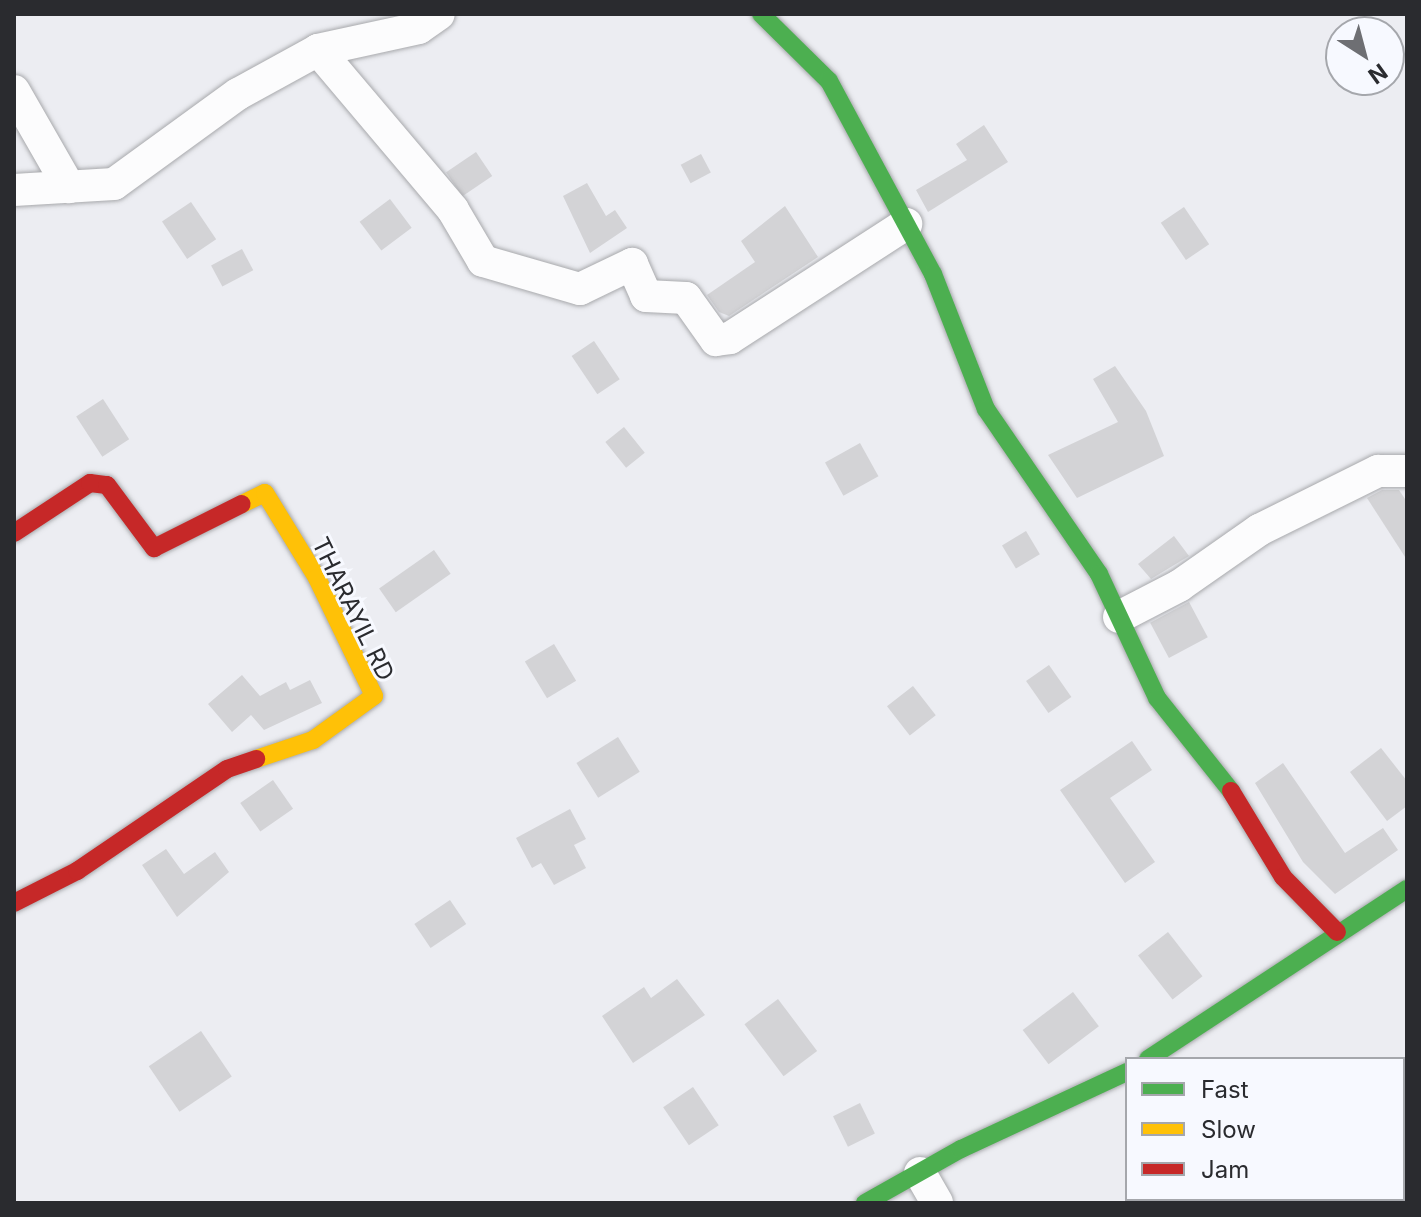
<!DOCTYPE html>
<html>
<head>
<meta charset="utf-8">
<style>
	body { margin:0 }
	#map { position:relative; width:1421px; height:1217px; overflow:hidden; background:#ecedf2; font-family:Inter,sans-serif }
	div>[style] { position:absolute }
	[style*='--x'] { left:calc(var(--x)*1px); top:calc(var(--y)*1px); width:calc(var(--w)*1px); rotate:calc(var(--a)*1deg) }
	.building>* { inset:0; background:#d3d3d6; transform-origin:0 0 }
	.roads { filter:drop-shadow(0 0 2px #a8a9ac) drop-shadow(0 0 2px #a8a9ac) }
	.street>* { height:32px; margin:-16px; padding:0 16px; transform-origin:16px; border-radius:16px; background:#fcfcfd }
	.fast>* { height:18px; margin:-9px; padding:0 9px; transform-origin:9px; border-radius:9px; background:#4caf50 }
	.slow>* { height:18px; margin:-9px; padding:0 9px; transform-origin:9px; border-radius:9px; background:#ffc107 }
	.jam>* { height:18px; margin:-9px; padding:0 9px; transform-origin:9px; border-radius:9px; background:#c62828 }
	span { translate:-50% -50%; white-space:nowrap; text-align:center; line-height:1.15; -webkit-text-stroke:6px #f7f9ff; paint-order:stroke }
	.street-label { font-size:24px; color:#2a2b2f }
	.frame { position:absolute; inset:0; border:16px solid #2a2b2f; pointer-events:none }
	.legend { position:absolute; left:1125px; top:1057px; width:280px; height:144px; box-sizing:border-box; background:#f7f9ff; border:2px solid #a5a7ac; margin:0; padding:10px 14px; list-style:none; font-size:24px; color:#2a2b2f }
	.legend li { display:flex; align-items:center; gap:16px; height:40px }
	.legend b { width:40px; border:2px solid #a5a7ac }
	.north { position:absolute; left:1325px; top:16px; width:80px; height:80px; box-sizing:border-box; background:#f7f9ff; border:2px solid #a5a7ac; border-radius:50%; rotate:144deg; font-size:22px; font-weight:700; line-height:32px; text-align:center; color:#2a2b2f }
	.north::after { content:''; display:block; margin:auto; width:28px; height:36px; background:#6e6f73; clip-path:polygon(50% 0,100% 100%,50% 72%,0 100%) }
</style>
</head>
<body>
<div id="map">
	<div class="building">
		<div style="clip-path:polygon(984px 125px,1008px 162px,928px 212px,916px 190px,967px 160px,956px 144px)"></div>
		<div style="left:476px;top:152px;width:29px;height:36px;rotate:56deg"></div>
		<div style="left:701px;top:154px;width:21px;height:23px;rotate:62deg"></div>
		<div style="clip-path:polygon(587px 183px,606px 216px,615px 210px,627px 228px,590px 253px,563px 196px)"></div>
		<div style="left:390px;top:199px;width:36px;height:38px;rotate:53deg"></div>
		<div style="left:191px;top:202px;width:45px;height:35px;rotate:56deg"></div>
		<div style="clip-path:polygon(785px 206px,818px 257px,729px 316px,719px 312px,707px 295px,755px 262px,741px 241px)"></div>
		<div style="left:1184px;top:207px;width:45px;height:28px;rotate:56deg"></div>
		<div style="left:242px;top:249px;width:24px;height:35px;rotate:62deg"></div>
		<div style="left:594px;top:341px;width:46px;height:27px;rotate:56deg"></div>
		<div style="clip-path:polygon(1115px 366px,1146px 411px,1164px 456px,1077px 498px,1048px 455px,1118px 422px,1093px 379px)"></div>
		<div style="left:103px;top:399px;width:48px;height:32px;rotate:57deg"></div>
		<div style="left:624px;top:427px;width:33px;height:24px;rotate:51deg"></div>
		<div style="left:860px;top:443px;width:38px;height:40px;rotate:61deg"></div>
		<div style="clip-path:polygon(1382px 490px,1399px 490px,1407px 502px,1407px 560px,1367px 498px)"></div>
		<div style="left:1026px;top:531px;width:27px;height:28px;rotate:59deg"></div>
		<div style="clip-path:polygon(1174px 536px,1189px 556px,1151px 579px,1138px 564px)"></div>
		<div style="left:434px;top:550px;width:29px;height:67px;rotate:55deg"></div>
		<div style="left:1189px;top:602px;width:40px;height:44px;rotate:62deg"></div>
		<div style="left:554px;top:644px;width:43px;height:34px;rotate:59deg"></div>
		<div style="left:1049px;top:665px;width:39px;height:28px;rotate:55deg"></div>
		<div style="clip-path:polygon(242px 675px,260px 696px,286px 682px,290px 690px,310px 680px,322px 703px,264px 730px,251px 715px,232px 732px,208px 704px)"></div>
		<div style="left:913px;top:686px;width:37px;height:33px;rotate:52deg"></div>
		<div style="left:618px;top:737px;width:41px;height:49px;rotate:58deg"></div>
		<div style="clip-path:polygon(1132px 741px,1152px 770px,1110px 798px,1155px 862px,1125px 883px,1060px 790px)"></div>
		<div style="clip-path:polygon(1381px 748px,1407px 781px,1407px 806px,1387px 821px,1350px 772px)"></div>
		<div style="clip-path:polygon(1283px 763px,1345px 853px,1383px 828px,1398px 850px,1335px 894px,1303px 862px,1255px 783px)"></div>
		<div style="left:273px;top:780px;width:35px;height:40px;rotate:55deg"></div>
		<div style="clip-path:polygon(570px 809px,586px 839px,574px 845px,586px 868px,554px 885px,541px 863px,532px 868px,516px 838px)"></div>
		<div style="clip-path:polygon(166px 849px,184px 874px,215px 852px,229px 872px,177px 917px,142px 865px)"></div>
		<div style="left:450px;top:900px;width:29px;height:43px;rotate:56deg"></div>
		<div style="left:1168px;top:932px;width:56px;height:38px;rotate:52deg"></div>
		<div style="clip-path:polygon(677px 979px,705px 1015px,633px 1063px,602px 1016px,644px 987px,651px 998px)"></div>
		<div style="left:1073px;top:992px;width:43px;height:63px;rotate:53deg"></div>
		<div style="left:778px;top:999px;width:65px;height:42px;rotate:53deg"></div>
		<div style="left:201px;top:1031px;width:55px;height:63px;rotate:56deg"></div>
		<div style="left:693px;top:1087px;width:46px;height:36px;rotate:56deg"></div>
		<div style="left:860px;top:1103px;width:34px;height:30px;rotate:64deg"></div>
	</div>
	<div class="roads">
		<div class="street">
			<div style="--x:318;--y:50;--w:209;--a:49.8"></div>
			<div style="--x:453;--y:210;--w:59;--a:59.5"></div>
			<div style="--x:483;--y:261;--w:101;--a:16.1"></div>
			<div style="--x:580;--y:289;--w:58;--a:-25.7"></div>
			<div style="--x:632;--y:264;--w:35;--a:66"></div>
			<div style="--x:646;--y:296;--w:40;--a:2.9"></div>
			<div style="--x:686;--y:298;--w:52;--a:54.5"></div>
			<div style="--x:716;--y:340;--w:14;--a:-8"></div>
			<div style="--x:730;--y:338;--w:210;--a:-32.9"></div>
			<div style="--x:14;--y:91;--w:111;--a:60.2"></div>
			<div style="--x:14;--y:190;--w:100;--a:-3.4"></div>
			<div style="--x:114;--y:184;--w:153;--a:-36"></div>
			<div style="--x:238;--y:94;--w:91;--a:-28.8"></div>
			<div style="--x:318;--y:50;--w:103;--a:-12.3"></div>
			<div style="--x:419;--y:28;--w:24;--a:-35"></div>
			<div style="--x:1119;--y:617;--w:68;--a:-27.3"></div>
			<div style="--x:1179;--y:586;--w:98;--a:-35"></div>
			<div style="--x:1259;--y:530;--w:133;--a:-26.4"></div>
			<div style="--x:1378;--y:471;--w:29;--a:0"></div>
			<div style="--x:920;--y:1173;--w:34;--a:60"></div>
		</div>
		<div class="fast">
			<div style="--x:761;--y:14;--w:95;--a:44.6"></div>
			<div style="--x:829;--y:81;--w:219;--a:61.7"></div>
			<div style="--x:933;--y:274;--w:145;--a:68.6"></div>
			<div style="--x:986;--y:409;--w:200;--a:55.6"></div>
			<div style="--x:1099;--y:574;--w:137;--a:64.9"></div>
			<div style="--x:1157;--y:698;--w:119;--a:51.5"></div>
			<div style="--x:1148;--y:1059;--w:310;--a:-33.3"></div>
			<div style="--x:865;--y:1203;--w:110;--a:-29.4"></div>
			<div style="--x:961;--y:1149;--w:183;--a:-24.9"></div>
		</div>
		<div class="slow">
			<div style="--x:242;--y:504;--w:25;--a:-26"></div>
			<div style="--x:265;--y:493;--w:100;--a:58.5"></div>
			<div style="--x:317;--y:578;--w:131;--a:64.2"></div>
			<div style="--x:374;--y:696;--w:75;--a:144.2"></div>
			<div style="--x:313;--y:740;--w:60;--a:161.6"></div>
		</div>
		<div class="jam">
			<div style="--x:14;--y:533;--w:91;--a:-33.3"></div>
			<div style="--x:90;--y:483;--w:17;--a:7"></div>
			<div style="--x:107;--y:485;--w:79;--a:53.3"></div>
			<div style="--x:154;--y:548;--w:98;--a:-26.6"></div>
			<div style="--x:1231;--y:791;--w:100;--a:58.8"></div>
			<div style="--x:1283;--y:877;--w:77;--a:45.5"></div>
			<div style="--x:14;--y:903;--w:71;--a:-26.9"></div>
			<div style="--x:77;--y:871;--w:181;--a:-34.2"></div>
			<div style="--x:227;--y:769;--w:31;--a:-19"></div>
		</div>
	</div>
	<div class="street-label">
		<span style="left:353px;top:609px;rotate:64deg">THARAYIL RD</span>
	</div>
	<div class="frame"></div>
	<ul class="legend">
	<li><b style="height:10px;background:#4caf50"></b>Fast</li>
	<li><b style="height:10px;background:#ffc107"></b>Slow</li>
	<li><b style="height:10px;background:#c62828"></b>Jam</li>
	</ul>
	<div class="north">N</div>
</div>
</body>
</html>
